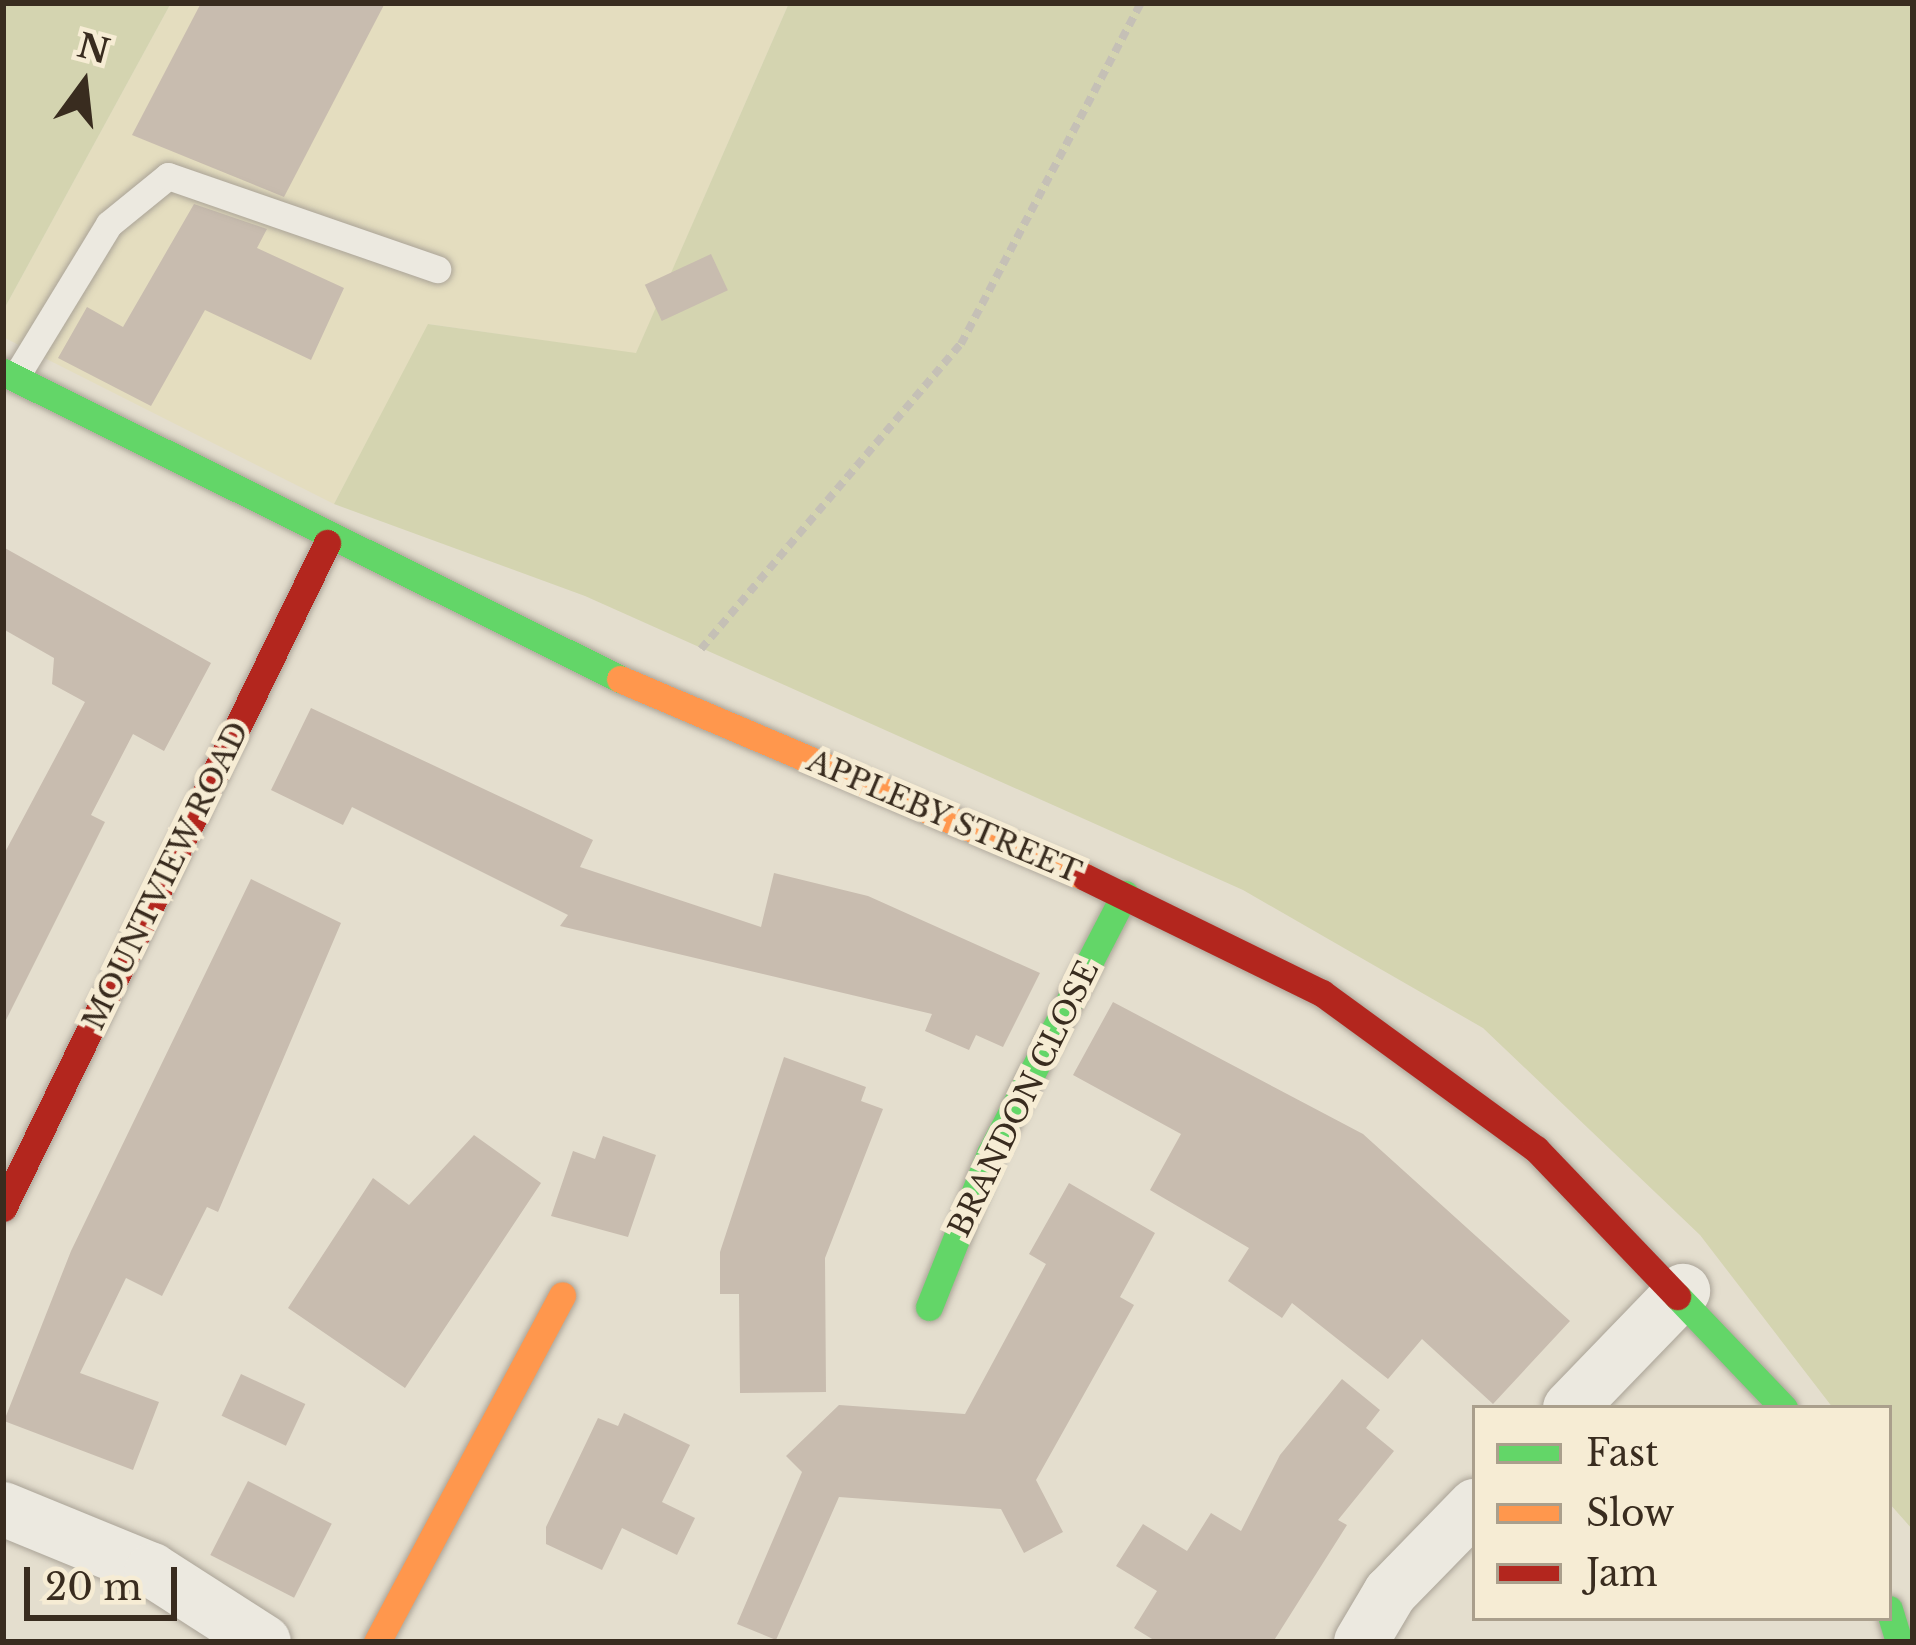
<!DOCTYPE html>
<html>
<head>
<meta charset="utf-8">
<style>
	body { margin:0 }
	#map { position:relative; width:1916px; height:1645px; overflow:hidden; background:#e4dece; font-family:"Libre Baskerville",serif }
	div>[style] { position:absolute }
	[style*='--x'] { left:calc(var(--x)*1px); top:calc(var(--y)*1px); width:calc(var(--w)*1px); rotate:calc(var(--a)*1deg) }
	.farmland>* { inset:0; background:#e4ddbf }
	.green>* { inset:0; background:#d4d4b0 }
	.building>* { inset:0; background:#c8bcaf; transform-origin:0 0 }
	.path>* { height:8px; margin-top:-4px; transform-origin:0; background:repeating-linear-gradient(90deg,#c5c0b6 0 9px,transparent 0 15px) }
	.roads { filter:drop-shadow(0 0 3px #aaa397) drop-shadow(0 0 3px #aaa397) }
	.lane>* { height:27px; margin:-13.5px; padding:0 13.5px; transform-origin:13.5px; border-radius:13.5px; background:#ece9e0 }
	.street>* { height:54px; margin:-27px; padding:0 27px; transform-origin:27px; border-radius:27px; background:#ece9e0 }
	.fast>* { height:27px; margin:-13.5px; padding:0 13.5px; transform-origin:13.5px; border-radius:13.5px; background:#63d668 }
	.slow>* { height:27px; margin:-13.5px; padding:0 13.5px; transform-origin:13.5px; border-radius:13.5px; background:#ff974d }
	.jam>* { height:27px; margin:-13.5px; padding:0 13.5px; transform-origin:13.5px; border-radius:13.5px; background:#b3261e }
	span { translate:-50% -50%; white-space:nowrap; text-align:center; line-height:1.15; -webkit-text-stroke:10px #f6ecd4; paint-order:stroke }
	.street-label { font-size:30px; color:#392c1f }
	.frame { position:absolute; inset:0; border:6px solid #392c1f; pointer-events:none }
	.legend { position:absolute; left:1472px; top:1405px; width:420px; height:216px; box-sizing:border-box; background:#f6ecd4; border:3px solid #aa9f8c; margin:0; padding:15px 21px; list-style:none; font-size:36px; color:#392c1f }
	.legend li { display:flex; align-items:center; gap:24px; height:60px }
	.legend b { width:60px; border:3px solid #aa9f8c }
	.north { position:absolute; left:24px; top:24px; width:120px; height:120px; -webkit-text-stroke:9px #f6ecd4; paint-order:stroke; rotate:15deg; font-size:33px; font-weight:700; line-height:48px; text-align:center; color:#392c1f }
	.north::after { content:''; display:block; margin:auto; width:42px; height:54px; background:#392c1f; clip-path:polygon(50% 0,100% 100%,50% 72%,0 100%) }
	.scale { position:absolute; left:24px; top:1567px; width:153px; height:54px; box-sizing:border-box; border:6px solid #392c1f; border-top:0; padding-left:15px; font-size:36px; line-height:42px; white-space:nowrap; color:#392c1f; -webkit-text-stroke:9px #f6ecd4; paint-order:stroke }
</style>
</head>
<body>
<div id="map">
	<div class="farmland">
		<div style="clip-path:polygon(171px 3px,789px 3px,636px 354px,429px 324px,334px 504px,3px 337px,3px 311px)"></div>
	</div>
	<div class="green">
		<div style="clip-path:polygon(3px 3px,171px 3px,3px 311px)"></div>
		<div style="clip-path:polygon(789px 3px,1913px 3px,1913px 1530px,1889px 1503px,1889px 1408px,1833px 1408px,1700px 1235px,1483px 1028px,1243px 890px,585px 596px,334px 504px,428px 324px,636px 353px)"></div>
	</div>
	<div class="building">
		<div style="clip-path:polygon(201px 3px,385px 3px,284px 197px,132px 135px)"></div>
		<div style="clip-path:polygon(194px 204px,267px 229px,257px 248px,344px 288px,311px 360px,205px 310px,151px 406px,58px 358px,87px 307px,123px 327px)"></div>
		<div style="left:711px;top:254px;width:40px;height:73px;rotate:65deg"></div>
		<div style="clip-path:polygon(3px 547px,211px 663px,164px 751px,133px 734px,91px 815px,105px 822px,3px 1026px,3px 856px,85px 702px,52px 684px,54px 658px,3px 629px)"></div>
		<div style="clip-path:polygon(311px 708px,593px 840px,580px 867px,761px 927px,774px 873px,868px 896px,1040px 973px,1003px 1047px,976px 1035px,969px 1050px,925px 1031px,932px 1014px,560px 926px,568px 915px,352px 807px,343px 825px,271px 790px)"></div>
		<div style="clip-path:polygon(251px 879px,341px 923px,218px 1212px,207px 1207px,162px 1296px,126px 1278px,80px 1373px,159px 1402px,133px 1470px,4px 1421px,71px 1251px)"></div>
		<div style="clip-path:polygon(1113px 1002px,1363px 1134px,1570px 1321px,1493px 1404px,1422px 1339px,1388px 1379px,1292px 1303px,1282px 1318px,1228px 1281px,1249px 1248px,1150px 1190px,1181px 1134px,1073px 1075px)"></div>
		<div style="clip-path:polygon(784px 1057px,866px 1087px,861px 1101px,883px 1109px,825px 1258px,826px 1392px,740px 1393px,739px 1294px,720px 1294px,720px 1252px)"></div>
		<div style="clip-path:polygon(474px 1135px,541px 1183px,405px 1388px,288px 1308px,373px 1178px,409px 1205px)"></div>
		<div style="clip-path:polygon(603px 1136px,656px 1155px,628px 1237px,551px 1216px,573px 1151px,595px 1159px)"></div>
		<div style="clip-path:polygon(1069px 1183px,1155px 1233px,1120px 1297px,1134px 1305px,1036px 1480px,1063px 1532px,1024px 1553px,1001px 1509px,839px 1497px,776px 1640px,737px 1624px,802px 1472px,786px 1456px,839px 1405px,965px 1414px,1046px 1264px,1029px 1254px)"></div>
		<div style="left:241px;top:1374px;width:71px;height:46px;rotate:25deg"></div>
		<div style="clip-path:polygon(1342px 1379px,1380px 1410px,1366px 1428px,1394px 1451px,1338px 1520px,1347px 1525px,1273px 1642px,1157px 1642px,1134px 1628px,1157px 1591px,1116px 1566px,1143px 1524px,1187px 1551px,1211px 1513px,1241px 1531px,1280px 1455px)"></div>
		<div style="clip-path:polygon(624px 1413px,690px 1445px,662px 1502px,695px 1518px,677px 1555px,622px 1528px,602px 1570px,546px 1544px,546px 1527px,598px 1418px,618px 1426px)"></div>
		<div style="left:248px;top:1481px;width:94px;height:83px;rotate:27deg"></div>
	</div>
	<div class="path">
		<div style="--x:701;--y:649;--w:401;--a:-49.6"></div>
		<div style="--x:961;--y:344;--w:386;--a:-62.2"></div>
	</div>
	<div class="roads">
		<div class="lane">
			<div style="--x:15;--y:378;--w:180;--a:-58.6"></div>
			<div style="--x:109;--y:224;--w:76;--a:-39.1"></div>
			<div style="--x:168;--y:176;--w:285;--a:19.1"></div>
		</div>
		<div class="street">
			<div style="--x:1570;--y:1408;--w:163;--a:-46"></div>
			<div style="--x:3;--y:1509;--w:161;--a:22.3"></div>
			<div style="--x:152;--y:1570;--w:133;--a:32.7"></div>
			<div style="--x:1361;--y:1642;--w:57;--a:-59.4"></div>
			<div style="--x:1390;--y:1593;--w:122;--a:-45.7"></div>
		</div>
		<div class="fast">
			<div style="--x:3;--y:372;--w:689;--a:26.45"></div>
			<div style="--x:1677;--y:1296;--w:155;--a:46.3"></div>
			<div style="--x:929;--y:1307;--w:165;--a:-68.3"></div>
			<div style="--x:990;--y:1154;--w:293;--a:-62.6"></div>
			<div style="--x:1889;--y:1609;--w:34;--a:73"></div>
		</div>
		<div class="slow">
			<div style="--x:620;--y:679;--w:505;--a:23.06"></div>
			<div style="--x:377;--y:1642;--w:393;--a:-61.9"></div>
		</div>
		<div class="jam">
			<div style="--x:1085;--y:877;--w:264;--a:26.1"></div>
			<div style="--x:1322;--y:993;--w:265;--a:36.1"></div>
			<div style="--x:1536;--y:1149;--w:204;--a:46.2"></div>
			<div style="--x:3;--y:1208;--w:740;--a:-64.02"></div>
		</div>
	</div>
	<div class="street-label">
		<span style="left:944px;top:817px;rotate:23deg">APPLEBY STREET</span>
		<span style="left:166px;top:876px;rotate:-64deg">MOUNTVIEW ROAD</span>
		<span style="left:1024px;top:1099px;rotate:-64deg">BRANDON CLOSE</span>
	</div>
	<div class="frame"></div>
	<ul class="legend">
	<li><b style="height:15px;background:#63d668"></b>Fast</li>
	<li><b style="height:15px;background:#ff974d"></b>Slow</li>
	<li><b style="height:15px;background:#b3261e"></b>Jam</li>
	</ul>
	<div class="north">N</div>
	<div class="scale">20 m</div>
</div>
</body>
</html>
